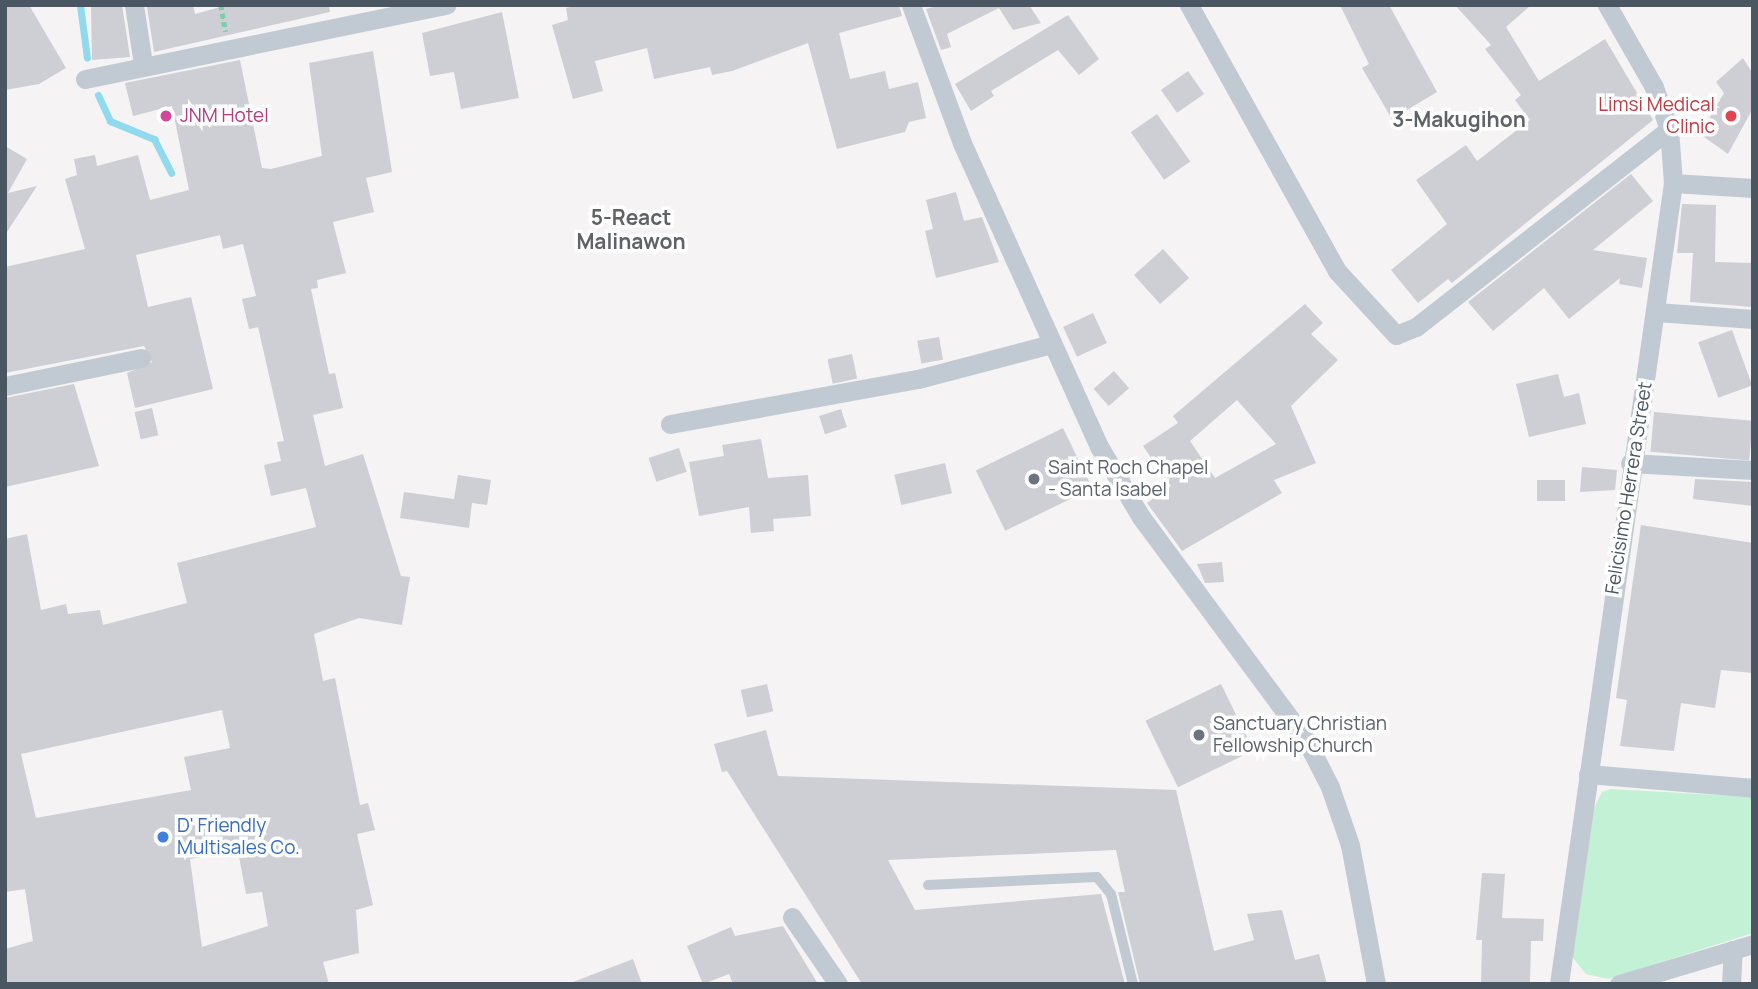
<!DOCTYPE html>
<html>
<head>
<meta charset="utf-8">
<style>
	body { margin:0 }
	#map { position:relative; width:1758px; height:989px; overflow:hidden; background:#f5f3f3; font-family:Manrope,sans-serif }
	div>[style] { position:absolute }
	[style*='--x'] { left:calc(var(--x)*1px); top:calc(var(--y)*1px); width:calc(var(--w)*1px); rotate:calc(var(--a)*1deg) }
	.green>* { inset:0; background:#c3f1d5 }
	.stream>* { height:7px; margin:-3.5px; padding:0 3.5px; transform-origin:3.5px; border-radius:3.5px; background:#90daee }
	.building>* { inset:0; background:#cdcfd5; transform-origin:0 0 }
	.path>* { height:4.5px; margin-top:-2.25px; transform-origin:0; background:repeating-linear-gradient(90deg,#7ad0a6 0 5px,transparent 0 8.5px) }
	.service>* { height:10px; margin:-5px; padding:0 5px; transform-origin:5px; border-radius:5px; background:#c1cad2 }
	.minor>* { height:19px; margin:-9.5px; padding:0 9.5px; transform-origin:9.5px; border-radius:9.5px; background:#c1cad2 }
	.dots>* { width:19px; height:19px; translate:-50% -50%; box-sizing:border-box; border:4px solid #fff; border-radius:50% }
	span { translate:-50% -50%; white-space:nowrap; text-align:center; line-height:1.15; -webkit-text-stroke:7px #fff; paint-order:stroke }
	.health-label { font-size:19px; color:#be3a42 }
	.right { translate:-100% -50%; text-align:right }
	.hotel-label { font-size:19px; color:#b23c85 }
	.left { translate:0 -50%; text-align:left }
	.worship-label { font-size:19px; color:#5b616d }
	.street-label { font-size:19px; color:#4a5661 }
	.shop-label { font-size:19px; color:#366cbe }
	.neighbourhood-label { font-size:21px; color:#5f6368; font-weight:700 }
	.frame { position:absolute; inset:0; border:7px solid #4a5661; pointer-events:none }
</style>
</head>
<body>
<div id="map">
	<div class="green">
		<div style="clip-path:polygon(1611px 789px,1753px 797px,1753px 933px,1608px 979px,1586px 974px,1573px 958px,1572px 942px,1590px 816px,1602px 792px)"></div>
	</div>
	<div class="stream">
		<div style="--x:80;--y:5;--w:53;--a:82.5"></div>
		<div style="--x:98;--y:95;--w:29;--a:65"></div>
		<div style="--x:110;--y:121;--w:48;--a:22.2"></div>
		<div style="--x:154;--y:139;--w:38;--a:63"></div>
	</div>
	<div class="building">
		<div style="clip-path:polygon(5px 5px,29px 5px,66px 68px,39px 84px,5px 90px)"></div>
		<div style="clip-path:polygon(91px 5px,122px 5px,130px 57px,92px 60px)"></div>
		<div style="clip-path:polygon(174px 5px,193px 5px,195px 14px,228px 5px,329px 5px,330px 12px,154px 52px,147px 7px)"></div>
		<div style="clip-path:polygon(578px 5px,899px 5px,902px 16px,839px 33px,850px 79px,885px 71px,889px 89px,918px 82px,926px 118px,909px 122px,905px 132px,837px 149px,808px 43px,732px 71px,712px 75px,710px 67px,654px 79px,647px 48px,595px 61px,603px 91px,573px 99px,552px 25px,568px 20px,566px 8px)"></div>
		<div style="clip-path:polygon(941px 5px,1029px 5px,1041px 23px,1013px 30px,999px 8px,947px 34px,951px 47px,941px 50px,926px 9px)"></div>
		<div style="clip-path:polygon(1340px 5px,1389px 5px,1437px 92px,1392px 119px,1362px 68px,1369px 64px)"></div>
		<div style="clip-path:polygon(1455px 5px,1531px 5px,1506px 27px,1539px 81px,1605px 39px,1653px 120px,1452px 283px,1448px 279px,1418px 303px,1391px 270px,1447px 224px,1416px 180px,1466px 145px,1477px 161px,1530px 120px,1515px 100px,1521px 95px,1485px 49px,1491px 45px)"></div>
		<div style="clip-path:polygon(502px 12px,519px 98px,461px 109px,454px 72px,430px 76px,422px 33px)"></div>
		<div style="clip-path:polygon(1068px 15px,1099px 59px,1079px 75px,1058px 50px,991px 91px,994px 96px,971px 111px,955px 84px)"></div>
		<div style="clip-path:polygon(evenodd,373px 51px,392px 172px,366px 178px,374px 212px,333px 222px,346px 273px,317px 280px,318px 288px,311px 289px,329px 374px,335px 373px,343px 408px,313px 415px,325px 466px,363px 454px,401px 576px,410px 577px,402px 625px,359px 618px,314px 634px,323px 681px,335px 678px,360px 805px,368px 803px,375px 830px,357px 834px,373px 905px,356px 910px,359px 953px,323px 962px,329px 984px,5px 984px,5px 949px,33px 941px,25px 889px,5px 892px,5px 539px,27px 534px,41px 610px,66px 604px,68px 614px,100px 610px,103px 625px,187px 603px,177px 563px,316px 527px,306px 488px,271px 496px,264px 465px,281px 461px,277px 442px,284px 441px,258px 327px,249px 329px,242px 299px,256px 296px,243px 244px,223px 249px,220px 235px,136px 255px,148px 307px,191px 297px,213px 389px,135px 408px,127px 373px,152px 362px,144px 346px,5px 373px,5px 267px,85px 249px,65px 179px,77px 175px,74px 159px,95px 155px,97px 166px,138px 155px,150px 200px,189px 190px,172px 106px,133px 116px,125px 83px,240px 60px,262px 168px,271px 169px,322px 156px,309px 63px,373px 51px,222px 710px,230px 748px,184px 757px,191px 790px,36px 818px,21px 754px,222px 710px,373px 51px,238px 851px,246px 894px,262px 892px,268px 926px,202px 947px,190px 859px,238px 851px)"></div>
		<div style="clip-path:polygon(1743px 58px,1753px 74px,1753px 108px,1728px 154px,1700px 134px,1724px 93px,1716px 82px)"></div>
		<div style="left:1188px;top:71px;width:28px;height:33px;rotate:55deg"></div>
		<div style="left:1157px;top:114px;width:58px;height:32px;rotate:55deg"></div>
		<div style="clip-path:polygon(5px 146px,27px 159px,8px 193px,37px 186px,5px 235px)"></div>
		<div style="clip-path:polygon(1631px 174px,1653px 201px,1593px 250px,1647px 258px,1642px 288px,1619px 284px,1620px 278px,1569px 319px,1544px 288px,1493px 331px,1468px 302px)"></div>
		<div style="clip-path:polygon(956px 192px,964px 221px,982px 217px,999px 262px,936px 278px,925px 231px,933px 229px,926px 200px)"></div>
		<div style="clip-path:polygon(1682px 204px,1716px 205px,1715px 262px,1753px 263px,1752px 307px,1690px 302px,1693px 253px,1677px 253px)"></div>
		<div style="left:1163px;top:249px;width:39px;height:39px;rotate:48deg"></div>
		<div style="clip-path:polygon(evenodd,1305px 304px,1323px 323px,1311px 334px,1338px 360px,1291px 406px,1316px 463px,1274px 480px,1282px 493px,1182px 551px,1147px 503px,1171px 486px,1143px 446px,1178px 423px,1173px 416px,1305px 304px,1237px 400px,1276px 444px,1215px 478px,1190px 441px,1237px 400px)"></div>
		<div style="left:1093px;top:313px;width:33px;height:33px;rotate:65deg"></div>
		<div style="left:1732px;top:330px;width:59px;height:36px;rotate:70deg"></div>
		<div style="left:939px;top:337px;width:23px;height:22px;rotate:80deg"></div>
		<div style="left:852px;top:354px;width:25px;height:25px;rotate:78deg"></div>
		<div style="left:1114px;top:371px;width:23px;height:27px;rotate:49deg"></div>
		<div style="clip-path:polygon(1558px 374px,1564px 397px,1579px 393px,1586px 424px,1529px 437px,1516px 384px)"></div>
		<div style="clip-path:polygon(74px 384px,99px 466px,5px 487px,5px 398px)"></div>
		<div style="left:152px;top:408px;width:28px;height:18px;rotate:77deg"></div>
		<div style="left:841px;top:409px;width:19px;height:23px;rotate:72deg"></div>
		<div style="left:1654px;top:412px;width:99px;height:40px;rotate:5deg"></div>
		<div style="left:1063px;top:428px;width:67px;height:97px;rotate:64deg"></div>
		<div style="clip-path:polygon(761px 439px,768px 478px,808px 475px,811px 516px,773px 519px,774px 531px,751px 533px,749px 507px,699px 516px,689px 462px,724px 456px,722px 445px)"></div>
		<div style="left:679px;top:448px;width:25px;height:32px;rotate:72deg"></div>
		<div style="left:945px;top:463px;width:31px;height:52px;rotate:77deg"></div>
		<div style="clip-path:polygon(1582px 467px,1617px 470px,1615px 490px,1580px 492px)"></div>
		<div style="clip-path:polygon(458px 475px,491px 480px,487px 505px,472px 503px,469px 528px,400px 518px,404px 492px,454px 499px)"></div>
		<div style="clip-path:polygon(1695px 479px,1753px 482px,1753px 506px,1693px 499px)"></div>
		<div style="left:1537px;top:480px;width:28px;height:21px"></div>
		<div style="clip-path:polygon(1641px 525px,1753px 543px,1753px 673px,1721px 670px,1715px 708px,1681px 703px,1674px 751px,1620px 746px,1627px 700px,1616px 698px)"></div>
		<div style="clip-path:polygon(1222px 562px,1224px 582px,1205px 583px,1197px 564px)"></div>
		<div style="left:767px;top:684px;width:28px;height:27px;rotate:77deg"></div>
		<div style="left:1221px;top:684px;width:74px;height:84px;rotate:64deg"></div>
		<div style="clip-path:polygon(766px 730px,778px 776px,1176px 790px,1214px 951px,1254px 940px,1247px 914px,1282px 910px,1295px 960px,1319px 954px,1327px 984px,1140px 984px,1118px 892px,1125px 892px,1116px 850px,888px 860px,915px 910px,1101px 894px,1125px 984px,862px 984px,727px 771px,722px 772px,714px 744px)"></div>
		<div style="clip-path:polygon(1482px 873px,1505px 874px,1502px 918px,1544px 919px,1543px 941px,1531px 941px,1530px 984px,1481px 984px,1482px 940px,1476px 940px)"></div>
		<div style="clip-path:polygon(783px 926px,818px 984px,733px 984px,729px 974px,703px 984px,687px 946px,731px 927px,735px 936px)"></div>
		<div style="clip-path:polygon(633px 959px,642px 984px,574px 984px,573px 982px)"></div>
	</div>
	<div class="path">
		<div style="--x:221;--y:5;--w:27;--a:80"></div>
	</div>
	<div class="service">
		<div style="--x:928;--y:885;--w:169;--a:-2.7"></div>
		<div style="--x:1097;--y:877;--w:22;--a:51"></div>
		<div style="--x:1111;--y:894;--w:93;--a:76.3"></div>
	</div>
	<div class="minor">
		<div style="--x:134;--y:5;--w:60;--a:81.3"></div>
		<div style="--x:911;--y:5;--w:147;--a:69.7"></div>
		<div style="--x:962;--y:143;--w:335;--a:65.7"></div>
		<div style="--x:1100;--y:448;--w:80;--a:59.3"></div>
		<div style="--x:1141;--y:517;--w:277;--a:53.5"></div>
		<div style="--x:1306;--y:740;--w:53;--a:62.9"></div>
		<div style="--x:1330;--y:787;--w:61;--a:71"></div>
		<div style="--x:1350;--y:845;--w:141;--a:79.4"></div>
		<div style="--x:1189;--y:5;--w:304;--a:60.9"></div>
		<div style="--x:1337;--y:271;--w:87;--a:47.3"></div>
		<div style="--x:1396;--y:335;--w:22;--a:-22"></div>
		<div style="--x:1416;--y:327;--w:321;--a:-38"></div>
		<div style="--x:85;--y:79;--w:369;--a:-11.6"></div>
		<div style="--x:1673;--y:183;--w:80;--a:3.6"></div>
		<div style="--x:1656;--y:312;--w:97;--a:4.1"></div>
		<div style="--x:5;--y:386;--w:139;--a:-11.6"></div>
		<div style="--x:670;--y:424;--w:252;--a:-10.3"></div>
		<div style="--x:918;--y:379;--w:138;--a:-14.7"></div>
		<div style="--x:1630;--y:463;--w:123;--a:3.3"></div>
		<div style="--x:1588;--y:774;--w:166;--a:4.8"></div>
		<div style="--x:792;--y:917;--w:81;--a:55.5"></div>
		<div style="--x:1559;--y:984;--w:809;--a:-81.9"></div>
		<div style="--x:1673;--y:183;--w:54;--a:-94.2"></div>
		<div style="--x:1669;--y:129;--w:45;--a:-109.7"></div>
		<div style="--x:1654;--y:87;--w:95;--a:-119.8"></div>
		<div style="--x:1619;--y:984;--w:140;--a:-16.6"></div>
		<div style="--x:1731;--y:984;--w:34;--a:-87"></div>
	</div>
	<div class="dots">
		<div style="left:166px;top:116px;background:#d1479c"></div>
		<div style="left:1731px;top:116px;background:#e0444e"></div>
		<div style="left:1034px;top:479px;background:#6b7280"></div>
		<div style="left:1199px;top:735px;background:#6b7280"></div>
		<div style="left:163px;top:837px;background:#3f7fe0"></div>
	</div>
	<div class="health-label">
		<span class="right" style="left:1715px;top:116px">Limsi Medical<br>Clinic</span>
	</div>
	<div class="hotel-label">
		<span class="left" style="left:180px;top:116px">JNM Hotel</span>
	</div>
	<div class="worship-label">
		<span class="left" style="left:1048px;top:479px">Saint Roch Chapel<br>- Santa Isabel</span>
		<span class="left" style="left:1213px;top:735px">Sanctuary Christian<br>Fellowship Church</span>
	</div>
	<div class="street-label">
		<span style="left:1629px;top:488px;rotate:-81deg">Felicisimo Herrera Street</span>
	</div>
	<div class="shop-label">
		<span class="left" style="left:177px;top:837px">D' Friendly<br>Multisales Co.</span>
	</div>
	<div class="neighbourhood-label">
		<span style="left:1459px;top:119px">3-Makugihon</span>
		<span style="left:631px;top:229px">5-React<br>Malinawon</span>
	</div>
	<div class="frame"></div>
</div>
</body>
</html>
